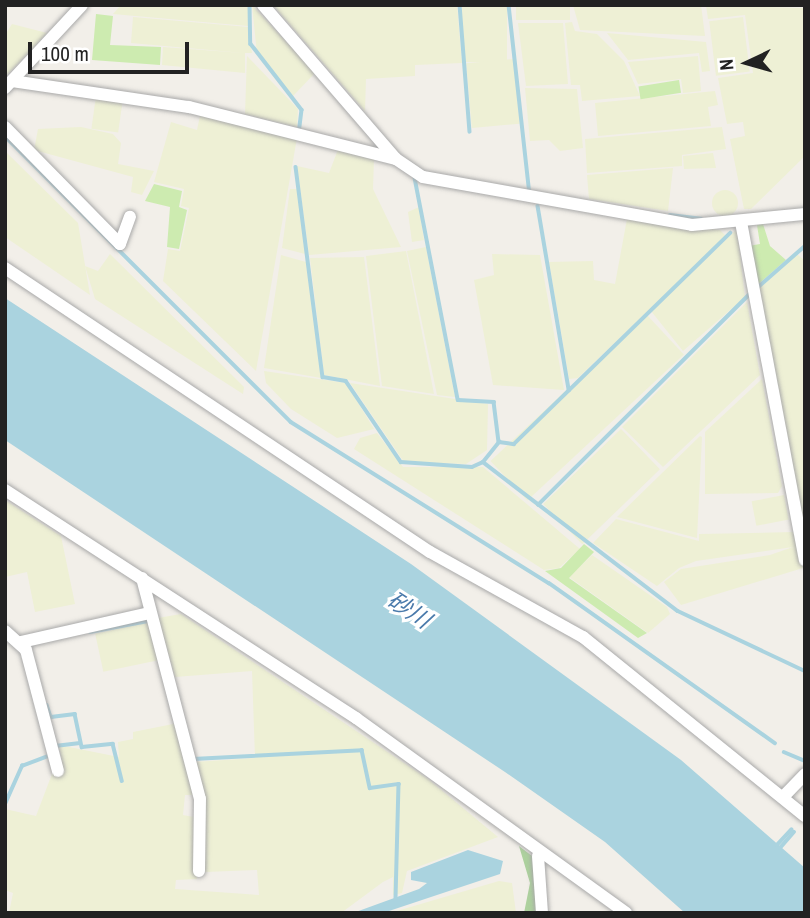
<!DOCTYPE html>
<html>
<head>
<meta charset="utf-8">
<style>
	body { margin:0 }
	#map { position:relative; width:810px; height:918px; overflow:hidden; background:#f2efe9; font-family:"Archivo Narrow","Noto Sans JP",sans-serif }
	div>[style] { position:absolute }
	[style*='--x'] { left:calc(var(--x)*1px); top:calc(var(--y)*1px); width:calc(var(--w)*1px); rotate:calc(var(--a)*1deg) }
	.farmland>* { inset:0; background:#eef0d5; transform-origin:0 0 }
	.round { border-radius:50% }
	.grass>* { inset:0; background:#cdebb0; transform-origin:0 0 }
	.forest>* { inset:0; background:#add19e }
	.water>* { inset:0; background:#aad3df }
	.stream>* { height:3.5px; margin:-1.75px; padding:0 1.75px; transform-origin:1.75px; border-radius:1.75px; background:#aad3df }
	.roads { filter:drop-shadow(0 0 2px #a9a9a9) drop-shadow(0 0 2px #a9a9a9) }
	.street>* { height:12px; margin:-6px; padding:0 6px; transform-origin:6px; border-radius:6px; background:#fff }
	span { translate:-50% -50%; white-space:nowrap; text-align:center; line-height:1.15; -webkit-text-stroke:6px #fff; paint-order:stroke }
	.water-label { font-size:23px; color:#4a7aab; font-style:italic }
	.frame { position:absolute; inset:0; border:7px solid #222; pointer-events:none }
	.north { position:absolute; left:712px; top:28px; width:70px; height:70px; -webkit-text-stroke:5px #fff; paint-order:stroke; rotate:265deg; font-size:19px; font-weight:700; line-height:28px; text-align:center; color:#222 }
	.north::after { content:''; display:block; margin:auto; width:24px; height:32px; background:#222; clip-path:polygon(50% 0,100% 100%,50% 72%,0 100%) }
	.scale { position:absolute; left:28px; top:42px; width:161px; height:32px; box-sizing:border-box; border:4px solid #222; border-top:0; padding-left:9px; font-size:21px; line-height:24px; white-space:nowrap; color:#222; -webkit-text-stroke:5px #fff; paint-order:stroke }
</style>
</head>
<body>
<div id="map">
	<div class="farmland">
		<div style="clip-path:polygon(121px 5px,248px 5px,248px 26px,113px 14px)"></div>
		<div style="clip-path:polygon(252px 5px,315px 73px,293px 96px,257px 54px)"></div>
		<div style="clip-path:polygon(273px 5px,457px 5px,462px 63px,415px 65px,415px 76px,366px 79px,365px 111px)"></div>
		<div style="left:462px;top:5px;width:45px;height:57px"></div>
		<div style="left:516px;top:5px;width:54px;height:15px"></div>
		<div style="clip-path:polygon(573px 5px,701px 5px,705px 36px,580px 30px)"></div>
		<div style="clip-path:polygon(706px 5px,805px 8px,805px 156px,751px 209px,744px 209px,730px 139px,745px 136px,743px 122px,727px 124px,718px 78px,753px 73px,745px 15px,708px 19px)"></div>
		<div style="clip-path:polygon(133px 17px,248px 27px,252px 53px,245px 53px,245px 73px,162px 65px,163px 47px,243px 53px,131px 43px)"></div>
		<div style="left:743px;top:17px;width:55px;height:34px;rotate:83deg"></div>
		<div style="clip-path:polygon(572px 22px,575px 31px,597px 34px,624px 61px,640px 96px,582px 101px,580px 85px,571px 85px,565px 23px)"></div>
		<div style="clip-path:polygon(518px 23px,563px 23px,568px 84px,526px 86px)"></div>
		<div style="clip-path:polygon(12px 24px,47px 33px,5px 77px,5px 35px)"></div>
		<div style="clip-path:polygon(607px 33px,706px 42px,710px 71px,702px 72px,699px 53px,628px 60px)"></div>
		<div style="clip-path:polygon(247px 56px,298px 109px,297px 127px,245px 114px)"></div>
		<div style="clip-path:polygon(698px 56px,701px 91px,683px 93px,681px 79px,638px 84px,628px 62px)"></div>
		<div style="left:514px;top:59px;width:65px;height:48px;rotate:85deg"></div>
		<div style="clip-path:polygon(525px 88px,577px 89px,583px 148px,560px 151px,549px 140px,530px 141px)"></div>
		<div style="clip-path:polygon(715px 91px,718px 105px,708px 107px,711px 126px,598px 136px,595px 103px)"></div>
		<div style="left:96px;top:96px;width:27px;height:33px;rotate:8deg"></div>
		<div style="clip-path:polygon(201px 111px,297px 138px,256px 371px,163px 281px,168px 249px,180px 251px,189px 208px,181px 206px,184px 189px,154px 182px,171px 122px,197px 130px)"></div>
		<div style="clip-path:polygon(81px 127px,113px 134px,121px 143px,118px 164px,154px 171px,142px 195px,131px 192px,133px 177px,34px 150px,38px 129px)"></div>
		<div style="clip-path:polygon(722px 127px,726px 149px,682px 155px,682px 166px,587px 173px,585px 139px)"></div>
		<div style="clip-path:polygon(339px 147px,374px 159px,373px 189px,401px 247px,309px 255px,297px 166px,329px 173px)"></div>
		<div style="clip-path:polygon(5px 151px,78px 223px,90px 295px,5px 237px)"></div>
		<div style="clip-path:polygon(713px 153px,716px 168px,684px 169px,683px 156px)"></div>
		<div style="clip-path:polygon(673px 168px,668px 211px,589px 199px,587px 175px)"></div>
		<div style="clip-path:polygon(290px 189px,298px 189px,305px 254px,282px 248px)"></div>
		<div class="round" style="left:712px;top:190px;width:26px;height:26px"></div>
		<div style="clip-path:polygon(419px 207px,424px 240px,412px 242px,408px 212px)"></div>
		<div style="clip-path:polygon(627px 219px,720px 230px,726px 236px,578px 378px,569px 379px,549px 262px,593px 261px,594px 280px,615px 284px)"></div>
		<div style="clip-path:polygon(737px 229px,745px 297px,683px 351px,651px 311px)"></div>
		<div style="clip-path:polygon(426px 247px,455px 397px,437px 395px,407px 251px)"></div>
		<div style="clip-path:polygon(406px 251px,434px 394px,382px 386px,366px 256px)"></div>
		<div style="clip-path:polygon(110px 254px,244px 387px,243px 394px,95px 299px,85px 266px,98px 271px)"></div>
		<div style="clip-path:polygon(492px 254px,540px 255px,564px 390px,493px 385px,474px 280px,494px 275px)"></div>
		<div style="clip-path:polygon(797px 254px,805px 261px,805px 544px,755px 292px)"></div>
		<div style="clip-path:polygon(281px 255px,306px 262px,321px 378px,264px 368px)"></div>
		<div style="clip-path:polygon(364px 257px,380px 386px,324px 375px,310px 258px)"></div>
		<div style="clip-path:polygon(747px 302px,760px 375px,663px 467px,622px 427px)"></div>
		<div style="left:647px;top:315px;width:54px;height:214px;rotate:47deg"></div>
		<div style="clip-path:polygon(264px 371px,346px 383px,374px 429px,337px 438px,291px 409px,266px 383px)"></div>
		<div style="clip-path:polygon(762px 379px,782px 486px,778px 493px,705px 494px,705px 432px)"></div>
		<div style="clip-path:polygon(350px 383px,488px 404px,487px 450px,466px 464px,404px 462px)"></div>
		<div style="left:621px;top:429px;width:56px;height:108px;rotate:46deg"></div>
		<div style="clip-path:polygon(377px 433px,403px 467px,483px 467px,580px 549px,559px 568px,544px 570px,354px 449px,360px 438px)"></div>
		<div style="clip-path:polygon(702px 437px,697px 538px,617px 517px,700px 436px)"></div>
		<div style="left:784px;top:495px;width:25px;height:33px;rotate:79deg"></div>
		<div style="clip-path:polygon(5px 500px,61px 536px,75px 604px,35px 612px,27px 572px,5px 577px)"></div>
		<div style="clip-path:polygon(616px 519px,699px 541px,699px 534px,794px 532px,803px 568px,681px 605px,664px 582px,681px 569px,770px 555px,793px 547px,696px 561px,679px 568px,657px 586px,593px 543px)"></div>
		<div style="clip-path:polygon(592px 555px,667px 607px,670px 614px,648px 633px,569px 577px)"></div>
		<div style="clip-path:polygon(181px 614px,428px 779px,498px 837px,407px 871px,402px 893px,393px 895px,393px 877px,383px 882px,341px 913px,9px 913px,13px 893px,5px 890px,5px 809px,36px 816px,52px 774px,63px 769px,59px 745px,119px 757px,118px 742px,133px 739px,133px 732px,178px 723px,194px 795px,185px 795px,183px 815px,199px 818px,197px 879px,176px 880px,175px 889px,259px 895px,257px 870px,205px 872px,194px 762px,255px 758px,252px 671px,175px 677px,158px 618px)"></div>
		<div style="left:150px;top:622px;width:39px;height:56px;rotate:78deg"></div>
		<div style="clip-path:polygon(499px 881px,512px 883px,516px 913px,390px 913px)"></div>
	</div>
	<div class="grass">
		<div style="clip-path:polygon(96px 14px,113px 16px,110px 45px,161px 47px,160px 65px,92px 60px)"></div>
		<div style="left:679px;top:80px;width:13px;height:41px;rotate:81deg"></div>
		<div style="clip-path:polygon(154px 184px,182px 191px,179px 207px,187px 210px,179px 249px,167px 247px,170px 207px,145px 201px)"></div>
		<div style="clip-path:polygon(763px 224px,770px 246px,786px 260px,754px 288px,748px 246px,760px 244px,757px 225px)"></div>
		<div style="clip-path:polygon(584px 544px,594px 552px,569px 578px,647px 633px,638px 638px,545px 571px,561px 568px)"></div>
	</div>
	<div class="forest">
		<div style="clip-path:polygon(519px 846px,532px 856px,540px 913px,524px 913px,530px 883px)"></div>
	</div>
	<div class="water">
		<div style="clip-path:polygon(5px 298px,411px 564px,681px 760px,805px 868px,805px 913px,685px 913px,605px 842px,505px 772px,5px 440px)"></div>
		<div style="clip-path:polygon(468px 850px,503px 861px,500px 874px,383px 913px,353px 913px,419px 889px,427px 883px,411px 880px,411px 872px)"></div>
	</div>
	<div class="stream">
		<div style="--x:250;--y:5;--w:39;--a:89"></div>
		<div style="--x:251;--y:44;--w:83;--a:52.3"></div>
		<div style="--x:302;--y:110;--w:17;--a:97"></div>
		<div style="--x:460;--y:5;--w:127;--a:85.5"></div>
		<div style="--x:509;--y:5;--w:191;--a:83.7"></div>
		<div style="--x:5;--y:136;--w:404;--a:45"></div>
		<div style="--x:291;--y:422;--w:304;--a:32"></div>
		<div style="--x:549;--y:583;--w:277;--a:35.3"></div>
		<div style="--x:296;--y:167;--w:212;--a:82.7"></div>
		<div style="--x:323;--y:377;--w:23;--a:10"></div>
		<div style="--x:346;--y:381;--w:98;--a:55.8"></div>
		<div style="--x:401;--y:462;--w:71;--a:4"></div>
		<div style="--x:472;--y:467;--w:12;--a:-24"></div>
		<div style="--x:483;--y:462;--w:245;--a:37.4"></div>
		<div style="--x:678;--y:611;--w:140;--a:25.3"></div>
		<div style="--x:415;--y:178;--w:226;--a:79"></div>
		<div style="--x:458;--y:400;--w:36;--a:3"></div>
		<div style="--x:494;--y:402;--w:40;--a:82.9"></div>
		<div style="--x:538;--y:206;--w:187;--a:80.4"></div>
		<div style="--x:670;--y:215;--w:31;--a:7"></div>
		<div style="--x:756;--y:289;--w:65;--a:-41.3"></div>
		<div style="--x:483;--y:462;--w:26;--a:-51"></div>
		<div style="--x:499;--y:442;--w:15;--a:8"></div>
		<div style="--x:514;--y:444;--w:302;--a:-44.3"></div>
		<div style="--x:538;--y:505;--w:299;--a:-44.9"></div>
		<div style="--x:90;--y:632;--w:60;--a:-10.6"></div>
		<div style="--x:47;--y:705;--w:13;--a:72"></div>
		<div style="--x:51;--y:717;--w:24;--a:-7"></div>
		<div style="--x:75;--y:714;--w:34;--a:78"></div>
		<div style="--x:82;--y:747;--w:31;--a:-6"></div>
		<div style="--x:113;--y:744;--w:38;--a:76"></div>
		<div style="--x:55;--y:746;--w:25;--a:-7"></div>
		<div style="--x:784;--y:752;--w:23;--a:23"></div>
		<div style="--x:193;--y:759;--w:169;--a:-3"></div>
		<div style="--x:362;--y:750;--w:39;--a:78"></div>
		<div style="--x:370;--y:788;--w:29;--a:-8"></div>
		<div style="--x:399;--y:784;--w:114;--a:91.5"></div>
		<div style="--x:5;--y:804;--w:42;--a:-65.9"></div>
		<div style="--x:22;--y:766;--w:30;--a:-21"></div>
		<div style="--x:777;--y:845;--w:21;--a:-47"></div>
		<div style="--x:780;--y:848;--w:21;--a:-49"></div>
	</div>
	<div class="roads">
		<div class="street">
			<div style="--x:263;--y:5;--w:203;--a:49.2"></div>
			<div style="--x:396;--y:159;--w:32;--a:34"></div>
			<div style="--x:423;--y:177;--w:273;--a:10.1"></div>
			<div style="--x:692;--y:225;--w:114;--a:-5.6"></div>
			<div style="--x:12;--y:81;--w:179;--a:8.4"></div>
			<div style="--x:189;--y:107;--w:213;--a:14.1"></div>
			<div style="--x:5;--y:88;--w:113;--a:-47.1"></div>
			<div style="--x:5;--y:127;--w:164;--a:45.5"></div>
			<div style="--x:120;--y:244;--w:29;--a:-70"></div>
			<div style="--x:741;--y:222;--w:344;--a:79.3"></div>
			<div style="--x:5;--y:268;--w:511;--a:33.75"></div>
			<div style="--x:430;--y:552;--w:175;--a:29.1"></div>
			<div style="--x:583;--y:637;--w:285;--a:38.9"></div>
			<div style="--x:5;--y:490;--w:419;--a:33"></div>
			<div style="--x:356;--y:718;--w:333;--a:35.8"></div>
			<div style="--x:142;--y:578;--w:228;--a:75.3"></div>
			<div style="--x:200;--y:799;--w:72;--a:90.8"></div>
			<div style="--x:5;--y:631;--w:28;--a:42"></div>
			<div style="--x:26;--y:650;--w:125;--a:75.2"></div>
			<div style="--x:21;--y:642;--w:132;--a:-12.7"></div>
			<div style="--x:783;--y:797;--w:32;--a:-46"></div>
			<div style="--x:538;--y:856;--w:57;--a:86"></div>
		</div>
	</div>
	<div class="water-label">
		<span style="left:409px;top:610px;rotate:33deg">砂川</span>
	</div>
	<div class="frame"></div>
	<div class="north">N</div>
	<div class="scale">100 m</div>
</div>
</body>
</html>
